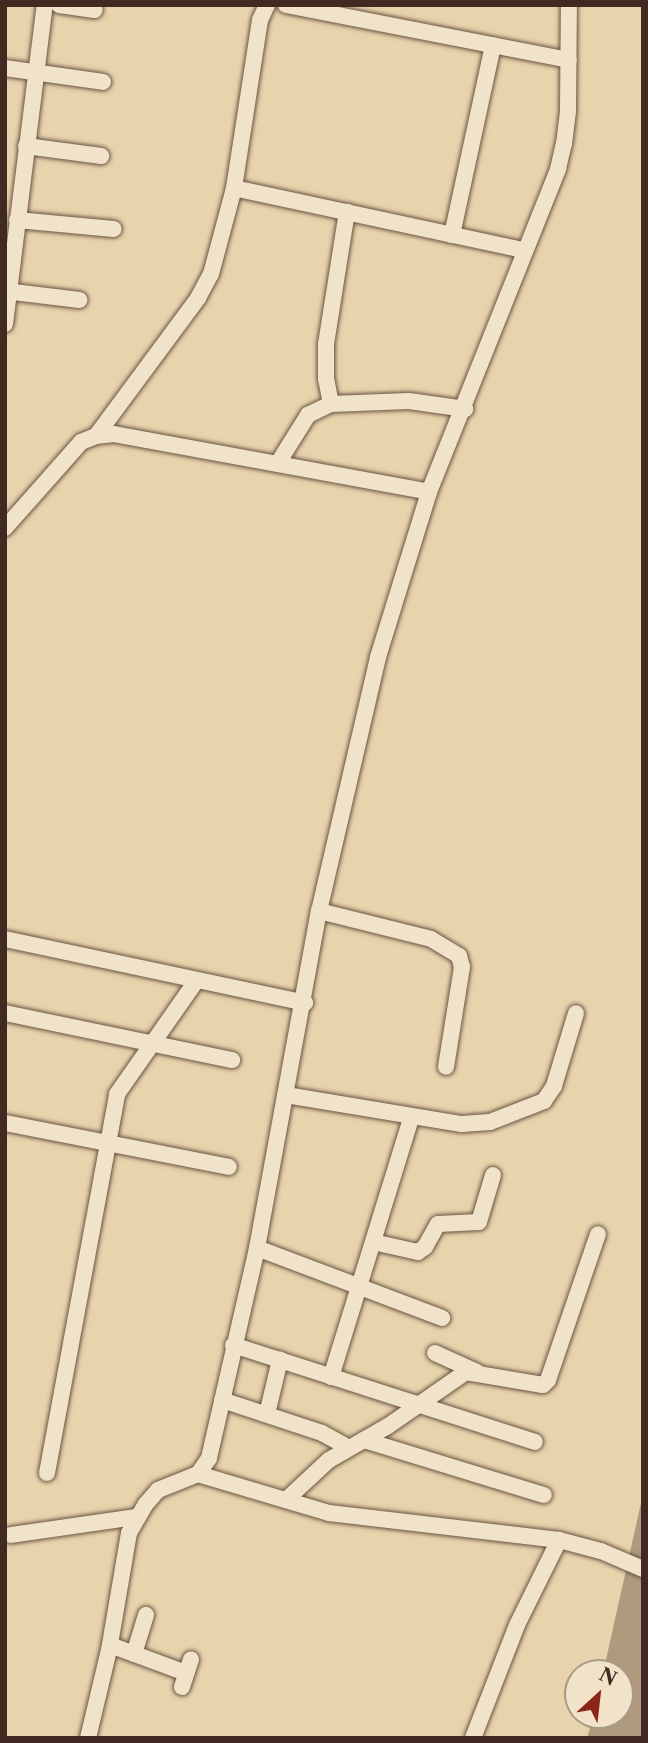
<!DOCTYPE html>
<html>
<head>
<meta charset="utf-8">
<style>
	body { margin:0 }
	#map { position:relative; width:648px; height:1743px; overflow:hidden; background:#e8d4ac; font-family:"Libre Caslon Text",serif }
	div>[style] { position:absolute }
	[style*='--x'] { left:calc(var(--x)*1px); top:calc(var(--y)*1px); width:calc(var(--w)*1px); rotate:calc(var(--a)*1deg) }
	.water>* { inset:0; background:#af9a7d }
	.roads { filter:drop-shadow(0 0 2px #6a5444) drop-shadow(0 0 2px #6a5444) }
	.minor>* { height:16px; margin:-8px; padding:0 8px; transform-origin:8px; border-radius:8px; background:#f0e3c9 }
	span { translate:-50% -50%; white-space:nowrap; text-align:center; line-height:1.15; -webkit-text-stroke:5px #f0e3c9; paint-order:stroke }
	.frame { position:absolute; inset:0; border:7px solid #402a22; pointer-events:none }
	.north { position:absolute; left:564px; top:1659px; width:70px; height:70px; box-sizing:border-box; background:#f0e3c9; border:2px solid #aa9986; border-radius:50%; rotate:27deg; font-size:19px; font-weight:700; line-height:28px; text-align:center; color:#402a22 }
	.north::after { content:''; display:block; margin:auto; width:24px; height:32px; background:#8f2418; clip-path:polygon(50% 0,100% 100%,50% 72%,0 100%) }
</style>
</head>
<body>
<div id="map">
	<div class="water">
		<div style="clip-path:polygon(643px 1494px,643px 1738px,587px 1738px,594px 1715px,620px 1715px,620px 1673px,603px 1673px)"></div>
	</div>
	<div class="roads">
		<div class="minor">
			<div style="--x:59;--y:5;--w:36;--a:8"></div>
			<div style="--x:286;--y:5;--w:288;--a:11"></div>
			<div style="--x:5;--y:68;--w:99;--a:8.1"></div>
			<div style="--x:26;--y:146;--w:76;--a:7.6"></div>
			<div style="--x:234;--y:188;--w:296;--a:12.1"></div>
			<div style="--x:17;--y:220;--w:97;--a:5.3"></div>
			<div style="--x:452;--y:235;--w:194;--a:-77.8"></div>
			<div style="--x:5;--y:291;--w:75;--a:6.9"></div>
			<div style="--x:5;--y:324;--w:321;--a:-82.9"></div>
			<div style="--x:331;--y:404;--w:25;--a:-101"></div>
			<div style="--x:326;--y:379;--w:35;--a:-90"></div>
			<div style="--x:326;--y:344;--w:134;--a:-81"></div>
			<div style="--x:96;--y:436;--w:172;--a:-53.5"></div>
			<div style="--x:198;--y:298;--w:27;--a:-62"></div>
			<div style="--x:211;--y:274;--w:89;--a:-75"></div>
			<div style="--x:234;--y:188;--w:170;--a:-81.2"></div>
			<div style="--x:260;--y:20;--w:17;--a:-65"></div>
			<div style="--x:278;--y:463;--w:57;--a:-58"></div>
			<div style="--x:308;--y:415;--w:25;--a:-26"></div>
			<div style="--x:331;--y:404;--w:78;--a:-2.2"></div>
			<div style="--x:409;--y:401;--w:57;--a:8.1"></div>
			<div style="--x:5;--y:528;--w:115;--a:-48.5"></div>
			<div style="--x:81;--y:442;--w:16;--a:-22"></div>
			<div style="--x:96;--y:436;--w:18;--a:-6"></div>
			<div style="--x:114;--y:434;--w:320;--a:10.4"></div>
			<div style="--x:319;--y:911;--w:115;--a:14"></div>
			<div style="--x:431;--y:939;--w:33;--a:31"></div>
			<div style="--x:459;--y:956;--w:11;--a:75"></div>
			<div style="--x:462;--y:967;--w:101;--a:99.1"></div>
			<div style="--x:5;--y:939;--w:307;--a:12"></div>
			<div style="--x:5;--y:1013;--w:232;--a:11.7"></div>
			<div style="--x:286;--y:1095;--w:178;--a:9.4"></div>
			<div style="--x:462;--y:1124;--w:28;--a:-4"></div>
			<div style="--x:490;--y:1122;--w:58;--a:-21.3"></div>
			<div style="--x:544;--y:1101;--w:18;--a:-56"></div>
			<div style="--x:554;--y:1086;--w:76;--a:-73.2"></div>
			<div style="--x:5;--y:1123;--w:228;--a:11.1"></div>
			<div style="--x:373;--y:1242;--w:46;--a:12.5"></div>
			<div style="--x:418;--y:1252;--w:9;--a:-36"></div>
			<div style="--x:425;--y:1247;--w:26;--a:-61"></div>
			<div style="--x:438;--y:1224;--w:41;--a:-2.8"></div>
			<div style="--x:479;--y:1222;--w:49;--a:-73.4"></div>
			<div style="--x:257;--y:1248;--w:198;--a:20.7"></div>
			<div style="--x:233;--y:1345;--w:317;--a:17.8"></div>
			<div style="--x:435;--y:1353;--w:46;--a:24.3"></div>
			<div style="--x:331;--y:1377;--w:273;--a:-72.8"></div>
			<div style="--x:222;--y:1400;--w:105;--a:18.3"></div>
			<div style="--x:322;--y:1433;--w:29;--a:29"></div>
			<div style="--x:267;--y:1414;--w:56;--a:-76.5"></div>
			<div style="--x:364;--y:1440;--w:188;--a:17"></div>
			<div style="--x:47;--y:1473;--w:385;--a:-79.5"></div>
			<div style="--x:117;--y:1094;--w:138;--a:-55"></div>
			<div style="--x:198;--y:1474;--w:137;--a:16.6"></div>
			<div style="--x:329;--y:1513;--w:232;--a:6.7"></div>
			<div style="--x:559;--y:1540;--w:43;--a:14.7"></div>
			<div style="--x:601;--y:1551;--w:46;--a:23.2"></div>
			<div style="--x:287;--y:1499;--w:57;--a:-42.9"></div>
			<div style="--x:329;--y:1460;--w:68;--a:-30"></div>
			<div style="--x:388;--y:1426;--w:95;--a:-34.7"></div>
			<div style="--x:466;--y:1372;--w:78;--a:9.6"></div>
			<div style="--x:543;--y:1385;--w:7;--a:-45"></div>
			<div style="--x:548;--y:1380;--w:154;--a:-71.1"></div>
			<div style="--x:11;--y:1535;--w:126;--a:-8.2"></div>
			<div style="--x:110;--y:1645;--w:81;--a:20.2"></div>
			<div style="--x:134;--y:1654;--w:41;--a:-72.9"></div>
			<div style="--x:182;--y:1687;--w:29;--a:-72"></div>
			<div style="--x:88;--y:1738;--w:90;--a:-76.6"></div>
			<div style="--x:109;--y:1650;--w:119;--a:-80.3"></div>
			<div style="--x:129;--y:1533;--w:32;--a:-60"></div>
			<div style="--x:145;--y:1505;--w:20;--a:-49"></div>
			<div style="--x:158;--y:1490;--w:43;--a:-21.8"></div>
			<div style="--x:198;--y:1474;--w:19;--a:-55"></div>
			<div style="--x:209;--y:1458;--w:215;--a:-77.1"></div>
			<div style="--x:257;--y:1248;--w:343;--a:-79.6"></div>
			<div style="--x:319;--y:911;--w:261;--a:-76.9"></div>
			<div style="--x:378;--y:657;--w:173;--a:-72.8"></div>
			<div style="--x:429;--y:492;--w:348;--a:-68.2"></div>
			<div style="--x:558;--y:169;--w:26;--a:-77"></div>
			<div style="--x:564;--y:144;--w:34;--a:-83"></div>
			<div style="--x:568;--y:110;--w:105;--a:-89.5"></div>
			<div style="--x:473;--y:1738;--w:121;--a:-68.7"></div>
			<div style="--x:517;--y:1625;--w:95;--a:-63.7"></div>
		</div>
	</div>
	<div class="frame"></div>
	<div class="north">N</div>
</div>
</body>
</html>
